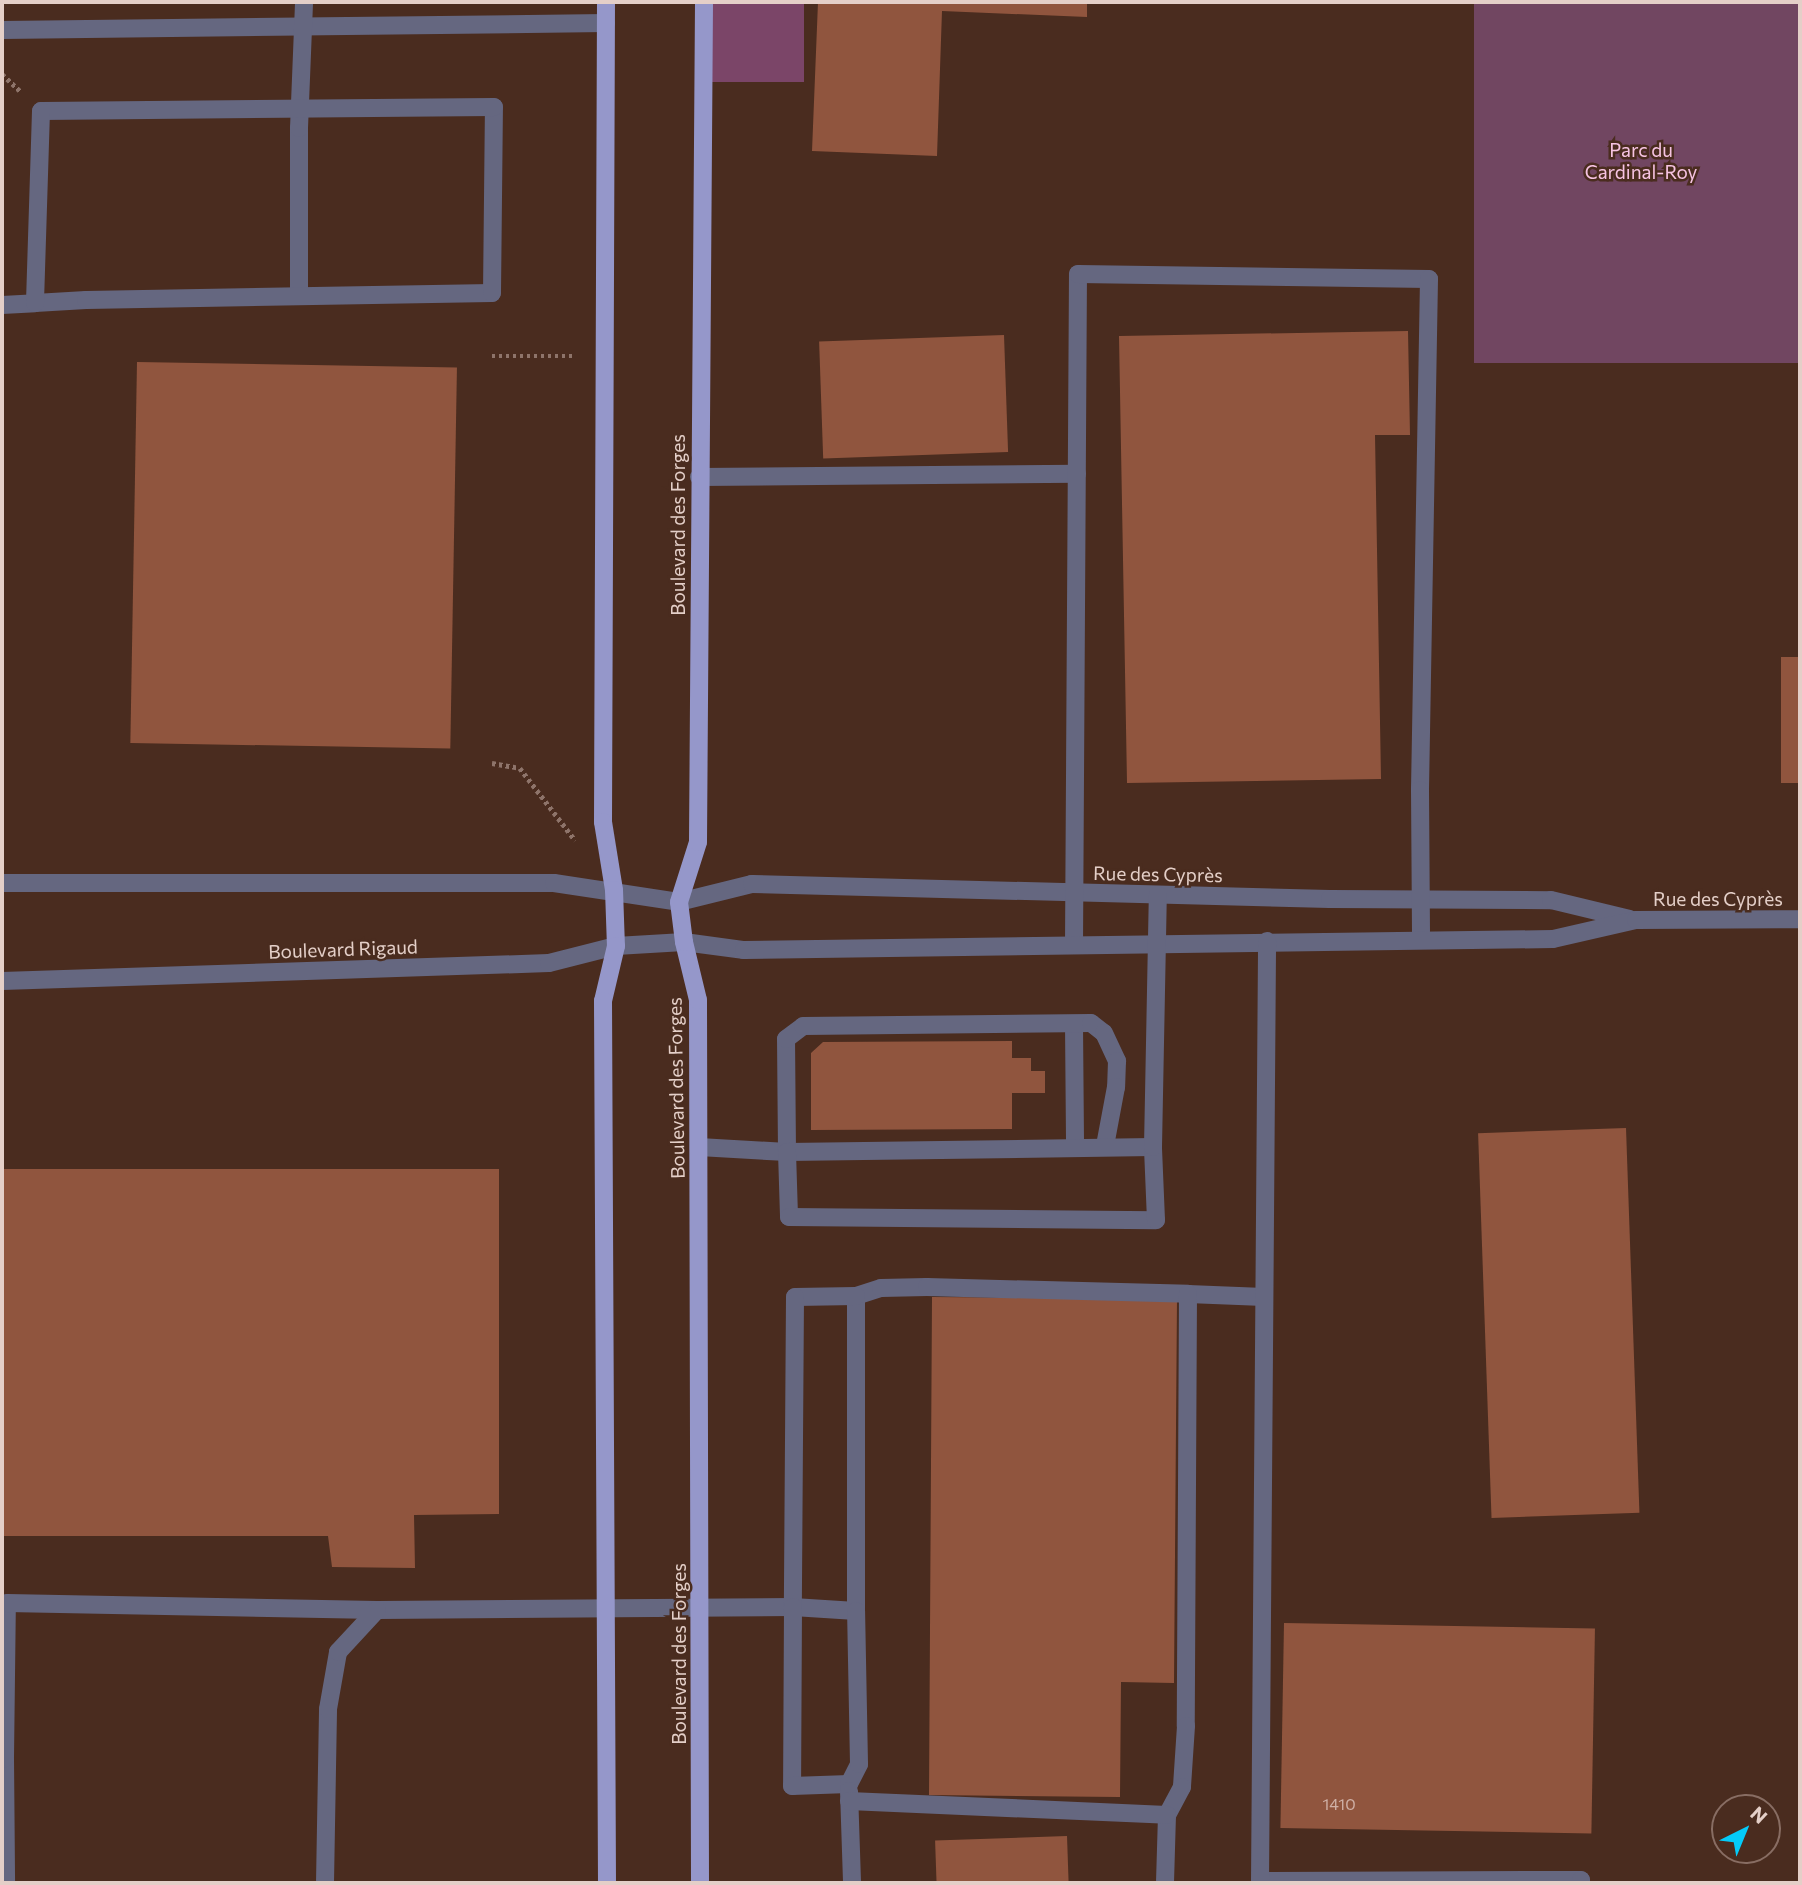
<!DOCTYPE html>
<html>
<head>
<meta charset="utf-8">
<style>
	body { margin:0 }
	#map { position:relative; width:1802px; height:1885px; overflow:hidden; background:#4a2c1f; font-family:Commissioner,sans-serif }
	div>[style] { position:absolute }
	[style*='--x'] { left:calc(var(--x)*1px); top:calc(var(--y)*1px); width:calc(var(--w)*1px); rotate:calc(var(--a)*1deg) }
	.green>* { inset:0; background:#714661; transform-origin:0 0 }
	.forest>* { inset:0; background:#7b4568; transform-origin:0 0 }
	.building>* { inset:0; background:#90553e; transform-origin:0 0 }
	.path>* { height:4.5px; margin-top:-2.25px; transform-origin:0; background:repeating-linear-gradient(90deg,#8e746a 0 3.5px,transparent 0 7px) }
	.minor>* { height:18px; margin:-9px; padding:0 9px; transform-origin:9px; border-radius:9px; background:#656780 }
	.major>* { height:18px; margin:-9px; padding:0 9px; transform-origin:9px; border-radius:9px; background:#9597ca }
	span { translate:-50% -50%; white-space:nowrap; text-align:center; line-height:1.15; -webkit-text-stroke:5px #4a2c1f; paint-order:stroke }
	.number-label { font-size:16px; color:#cfb0a6 }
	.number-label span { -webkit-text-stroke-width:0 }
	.park-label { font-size:19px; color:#f6c3e2 }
	.street-label { font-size:19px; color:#e4cfc8 }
	.frame { position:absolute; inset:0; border:4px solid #e4cfc8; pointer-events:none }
	.north { position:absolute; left:1711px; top:1794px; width:70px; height:70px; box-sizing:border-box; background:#4a2c1f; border:2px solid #886d63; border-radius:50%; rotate:43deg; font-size:19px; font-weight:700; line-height:28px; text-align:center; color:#e4cfc8 }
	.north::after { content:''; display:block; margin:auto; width:24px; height:32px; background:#04cbf9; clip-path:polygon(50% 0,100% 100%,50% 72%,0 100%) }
</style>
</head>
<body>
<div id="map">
	<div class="green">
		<div style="left:1474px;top:2px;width:326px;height:361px"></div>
	</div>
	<div class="forest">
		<div style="left:703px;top:2px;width:101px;height:80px"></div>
	</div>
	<div class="building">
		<div style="clip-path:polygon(818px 2px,1087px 2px,1087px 17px,942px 11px,937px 156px,812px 151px)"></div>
		<div style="clip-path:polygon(1408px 331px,1410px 435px,1375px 435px,1381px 779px,1127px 783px,1119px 336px)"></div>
		<div style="left:1004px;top:335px;width:117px;height:185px;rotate:88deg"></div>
		<div style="left:137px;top:362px;width:320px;height:381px;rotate:1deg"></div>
		<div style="left:1781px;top:657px;width:19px;height:126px"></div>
		<div style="clip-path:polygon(1012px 1041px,1012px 1058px,1031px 1058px,1031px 1071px,1045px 1071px,1045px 1093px,1012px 1093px,1012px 1129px,811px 1130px,811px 1053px,823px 1042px)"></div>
		<div style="left:1626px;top:1128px;width:385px;height:148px;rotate:88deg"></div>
		<div style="clip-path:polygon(2px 1169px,499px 1169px,499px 1514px,414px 1515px,415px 1568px,332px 1567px,328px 1536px,2px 1536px)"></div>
		<div style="clip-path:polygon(932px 1297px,1177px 1299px,1174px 1683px,1121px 1682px,1120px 1797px,929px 1795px)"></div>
		<div style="left:1284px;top:1623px;width:311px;height:205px;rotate:1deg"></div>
		<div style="left:1067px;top:1836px;width:47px;height:132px;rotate:88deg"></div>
	</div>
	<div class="path">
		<div style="--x:2;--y:74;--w:25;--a:43"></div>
		<div style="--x:492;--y:356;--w:84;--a:0"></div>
		<div style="--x:492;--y:763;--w:28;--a:10"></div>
		<div style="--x:520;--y:768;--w:91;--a:52.6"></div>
	</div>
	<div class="minor">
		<div style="--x:2;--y:30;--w:604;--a:-0.66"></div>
		<div style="--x:299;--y:296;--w:168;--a:-90"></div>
		<div style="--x:299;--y:128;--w:126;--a:-87.7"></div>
		<div style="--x:2;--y:305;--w:33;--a:-3"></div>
		<div style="--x:35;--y:303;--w:51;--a:-3.4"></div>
		<div style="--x:86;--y:300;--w:406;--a:-1"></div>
		<div style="--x:492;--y:293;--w:186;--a:-89.4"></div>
		<div style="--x:494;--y:107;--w:453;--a:179.5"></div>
		<div style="--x:41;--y:111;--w:192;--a:91.8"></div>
		<div style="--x:699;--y:477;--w:378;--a:-0.5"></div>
		<div style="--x:2;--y:883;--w:552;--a:0"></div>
		<div style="--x:554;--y:883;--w:126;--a:8.6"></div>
		<div style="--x:679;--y:902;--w:75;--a:-13.9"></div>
		<div style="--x:752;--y:884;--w:578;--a:1.49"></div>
		<div style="--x:1330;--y:899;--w:221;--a:0.3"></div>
		<div style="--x:1551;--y:900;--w:81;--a:13.5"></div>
		<div style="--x:1074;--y:945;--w:671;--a:-89.66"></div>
		<div style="--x:1078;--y:274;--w:351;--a:0.8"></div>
		<div style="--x:1429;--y:279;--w:511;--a:91.01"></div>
		<div style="--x:1420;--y:790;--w:150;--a:89.6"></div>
		<div style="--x:2;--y:981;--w:547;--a:-1.88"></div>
		<div style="--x:549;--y:963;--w:69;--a:-14.2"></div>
		<div style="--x:616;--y:946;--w:68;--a:-3.4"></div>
		<div style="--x:684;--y:942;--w:61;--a:7.6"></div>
		<div style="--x:744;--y:950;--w:809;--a:-0.78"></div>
		<div style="--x:1553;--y:939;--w:85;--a:-12.9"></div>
		<div style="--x:1636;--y:920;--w:164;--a:-0.3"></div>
		<div style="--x:1074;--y:1025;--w:121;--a:89.5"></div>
		<div style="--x:699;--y:1147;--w:88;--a:3.3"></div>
		<div style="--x:787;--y:1152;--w:113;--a:-90.5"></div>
		<div style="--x:786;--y:1039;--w:21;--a:-37"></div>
		<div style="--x:803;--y:1026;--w:288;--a:-0.6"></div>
		<div style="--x:1091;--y:1023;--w:16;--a:38"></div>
		<div style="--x:1104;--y:1033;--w:31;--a:65"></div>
		<div style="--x:1117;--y:1061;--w:26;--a:92"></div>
		<div style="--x:1116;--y:1087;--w:60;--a:100.6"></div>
		<div style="--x:1153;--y:1147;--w:366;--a:179.2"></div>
		<div style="--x:787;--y:1152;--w:65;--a:88.2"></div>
		<div style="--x:789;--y:1217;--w:367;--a:0.5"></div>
		<div style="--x:1156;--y:1220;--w:73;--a:-92.4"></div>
		<div style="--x:1153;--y:1147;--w:252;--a:-88.9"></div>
		<div style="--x:1188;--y:1294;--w:76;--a:2.3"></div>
		<div style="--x:856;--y:1296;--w:26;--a:-18"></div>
		<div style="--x:881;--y:1288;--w:46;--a:-1.2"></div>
		<div style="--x:927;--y:1287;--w:261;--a:1.5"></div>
		<div style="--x:1188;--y:1294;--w:432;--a:90.3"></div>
		<div style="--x:1186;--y:1726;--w:61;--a:93.8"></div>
		<div style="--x:1182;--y:1787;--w:32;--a:118"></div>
		<div style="--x:1167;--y:1815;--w:68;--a:91.7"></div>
		<div style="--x:5;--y:1758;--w:125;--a:89.5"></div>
		<div style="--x:2;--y:1759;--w:3;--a:-18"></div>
		<div style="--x:5;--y:1758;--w:155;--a:-89.3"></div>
		<div style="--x:7;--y:1603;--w:370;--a:1.1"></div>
		<div style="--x:377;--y:1610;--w:416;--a:-0.4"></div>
		<div style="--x:793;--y:1607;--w:63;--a:3.6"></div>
		<div style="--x:856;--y:1611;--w:315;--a:-90"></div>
		<div style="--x:856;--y:1296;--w:61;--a:179.1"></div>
		<div style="--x:795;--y:1297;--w:310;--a:90.4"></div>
		<div style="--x:793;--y:1607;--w:179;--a:90.3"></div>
		<div style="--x:792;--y:1786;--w:57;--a:-2"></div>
		<div style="--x:849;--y:1784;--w:22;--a:-63"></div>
		<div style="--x:859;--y:1764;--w:153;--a:-91.1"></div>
		<div style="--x:849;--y:1791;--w:92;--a:88.1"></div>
		<div style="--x:849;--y:1801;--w:318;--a:2.5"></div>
		<div style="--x:1260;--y:1881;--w:321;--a:-0.2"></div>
		<div style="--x:1581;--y:1880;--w:3;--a:90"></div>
		<div style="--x:325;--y:1883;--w:174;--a:-89"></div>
		<div style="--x:328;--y:1709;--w:58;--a:-80"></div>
		<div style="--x:338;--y:1652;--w:57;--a:-47.1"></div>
		<div style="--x:1260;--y:1883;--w:942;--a:-89.57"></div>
	</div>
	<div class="major">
		<div style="--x:606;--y:2;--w:820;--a:90.21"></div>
		<div style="--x:603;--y:822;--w:69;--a:80.8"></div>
		<div style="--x:614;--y:890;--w:56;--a:88"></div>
		<div style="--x:616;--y:946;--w:57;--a:103.3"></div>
		<div style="--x:603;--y:1001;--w:882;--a:89.74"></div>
		<div style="--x:700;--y:1883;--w:883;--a:-90.13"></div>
		<div style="--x:698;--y:1000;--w:60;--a:-103.6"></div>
		<div style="--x:684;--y:942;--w:40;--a:-97.1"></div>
		<div style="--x:679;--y:902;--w:63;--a:-72.4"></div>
		<div style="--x:698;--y:842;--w:840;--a:-89.59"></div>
	</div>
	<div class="number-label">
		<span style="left:1339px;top:1804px">1410</span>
	</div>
	<div class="park-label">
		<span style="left:1641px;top:161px">Parc du<br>Cardinal-Roy</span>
	</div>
	<div class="street-label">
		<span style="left:678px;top:525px;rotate:-90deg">Boulevard des Forges</span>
		<span style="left:1158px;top:874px;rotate:1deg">Rue des Cyprès</span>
		<span style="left:1718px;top:899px">Rue des Cyprès</span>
		<span style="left:343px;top:949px;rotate:-2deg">Boulevard Rigaud</span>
		<span style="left:676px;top:1088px;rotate:-91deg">Boulevard des Forges</span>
		<span style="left:679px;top:1654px;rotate:-90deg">Boulevard des Forges</span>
	</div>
	<div class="frame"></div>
	<div class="north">N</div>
</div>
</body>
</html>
